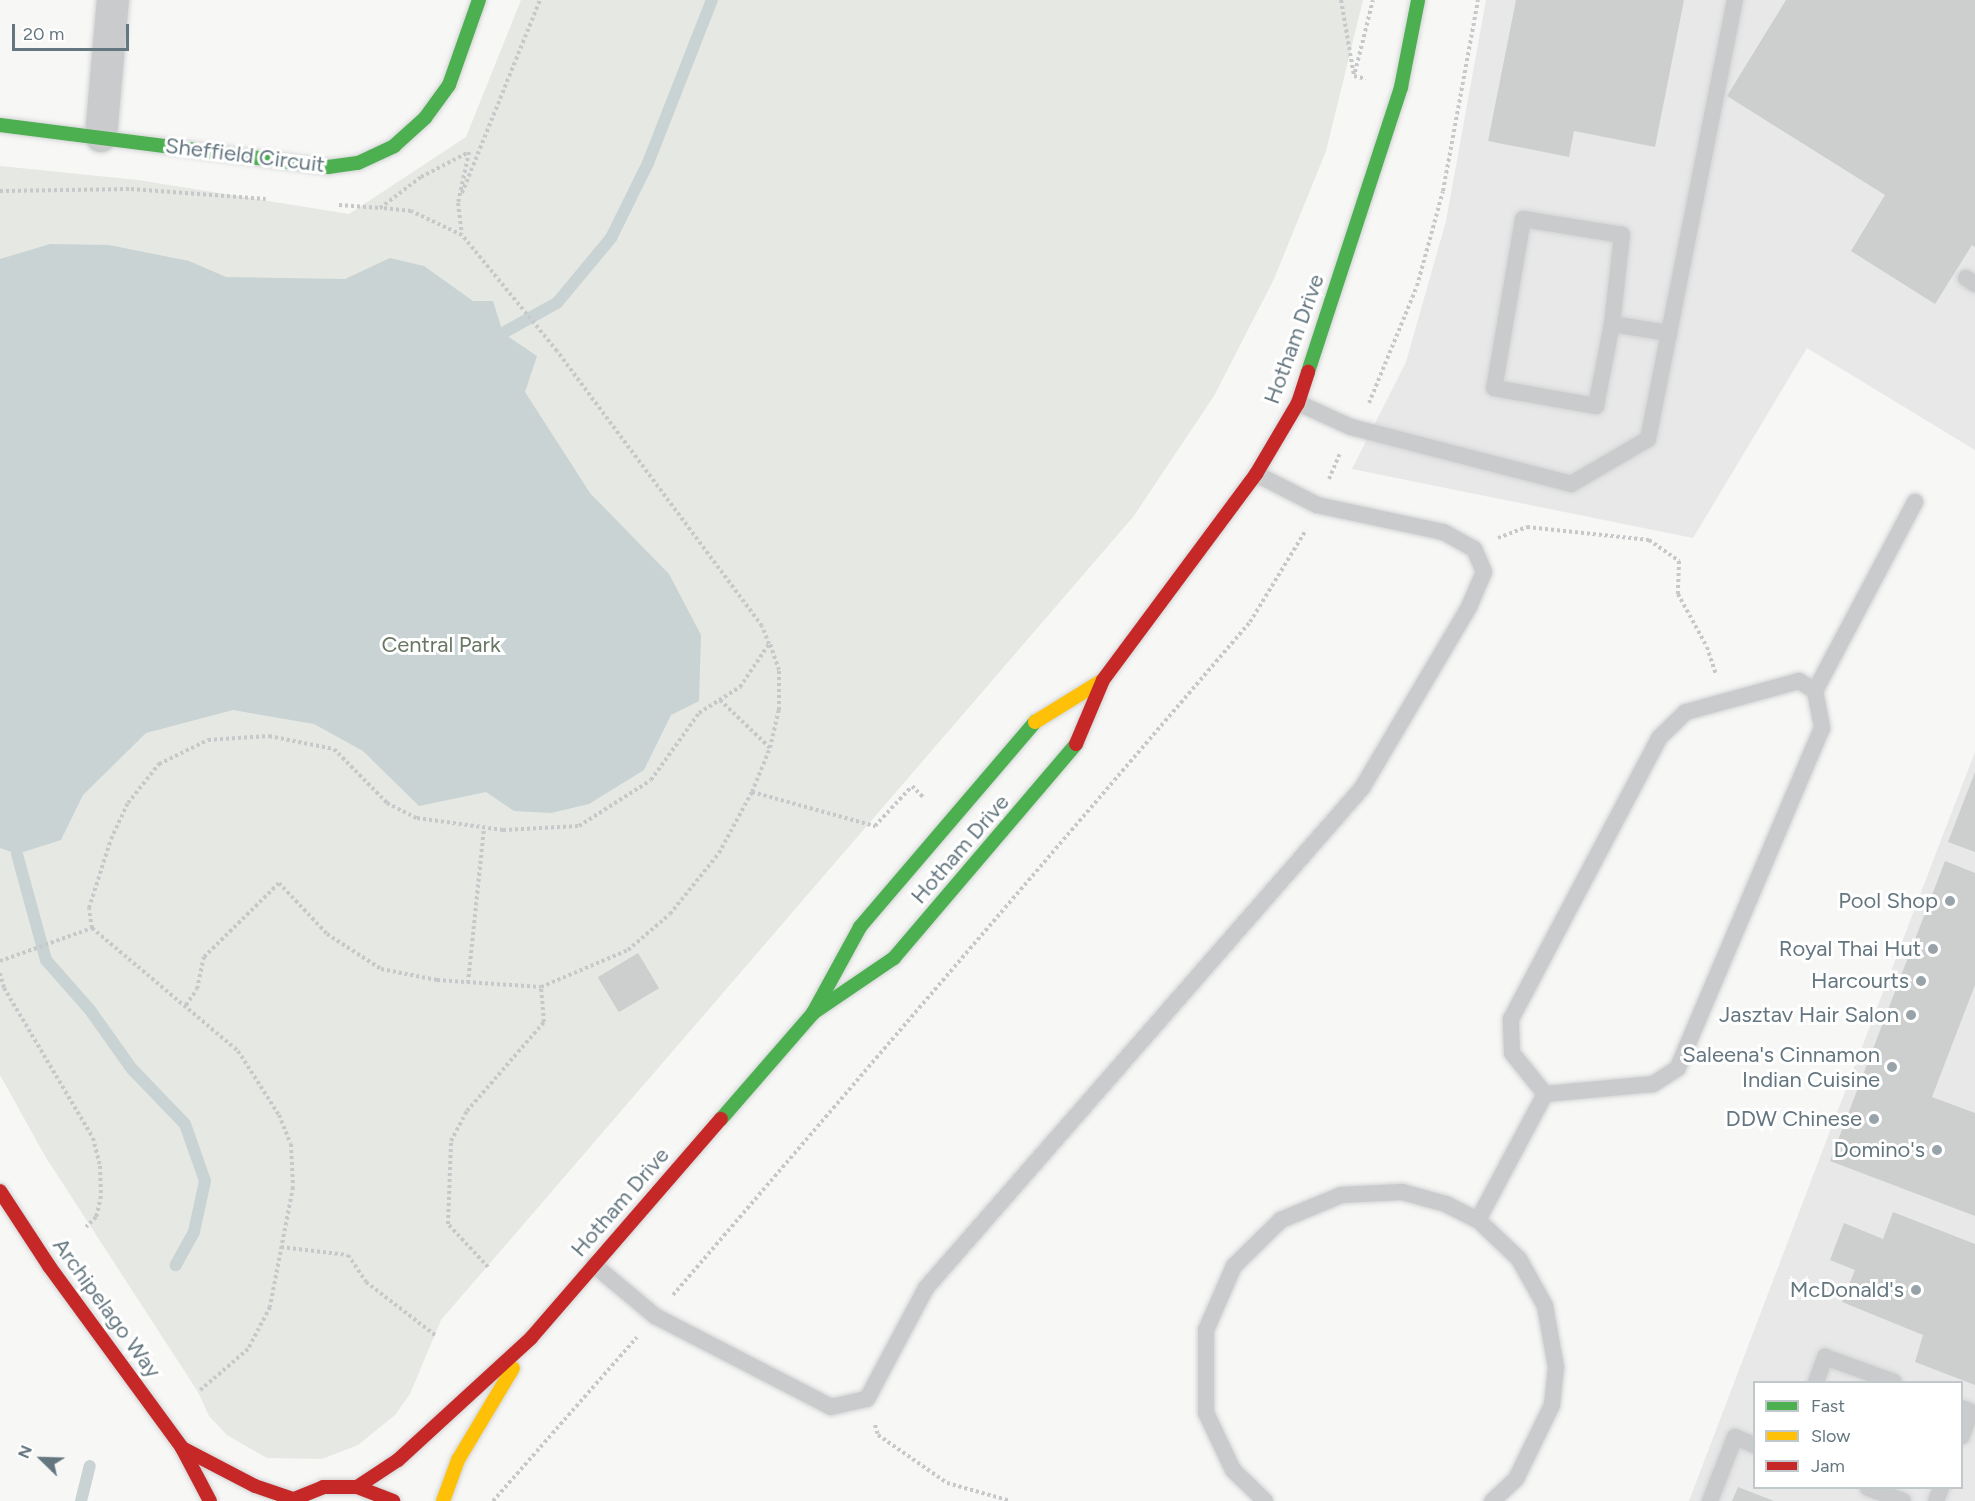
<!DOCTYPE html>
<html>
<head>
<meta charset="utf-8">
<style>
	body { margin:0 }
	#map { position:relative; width:1975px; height:1501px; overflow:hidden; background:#f7f7f6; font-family:Figtree,sans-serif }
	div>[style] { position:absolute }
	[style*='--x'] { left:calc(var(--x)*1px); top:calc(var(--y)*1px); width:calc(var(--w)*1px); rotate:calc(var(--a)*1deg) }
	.built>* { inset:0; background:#e7e8e7 }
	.green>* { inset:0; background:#e6e8e3 }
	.water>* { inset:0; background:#c9d3d4 }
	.stream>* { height:12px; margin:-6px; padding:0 6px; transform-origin:6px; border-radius:6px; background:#c9d3d4 }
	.building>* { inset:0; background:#cdcfcf; transform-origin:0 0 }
	.path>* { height:4px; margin-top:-2px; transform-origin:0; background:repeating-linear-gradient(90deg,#c7c8c9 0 3px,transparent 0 6px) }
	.roads { filter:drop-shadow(0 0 2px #d2d4d4) drop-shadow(0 0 2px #d2d4d4) }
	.lane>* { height:16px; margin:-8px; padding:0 8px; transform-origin:8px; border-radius:8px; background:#c9cbcc }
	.street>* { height:32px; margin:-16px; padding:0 16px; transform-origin:16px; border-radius:16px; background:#c9cbcc }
	.fast>* { height:14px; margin:-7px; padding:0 7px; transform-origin:7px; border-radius:7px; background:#4caf50 }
	.slow>* { height:14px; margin:-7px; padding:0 7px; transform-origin:7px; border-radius:7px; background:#ffc107 }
	.jam>* { height:14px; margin:-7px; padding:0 7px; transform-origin:7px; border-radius:7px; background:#c62828 }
	.dots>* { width:16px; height:16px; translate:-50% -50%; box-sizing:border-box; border:3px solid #fff; border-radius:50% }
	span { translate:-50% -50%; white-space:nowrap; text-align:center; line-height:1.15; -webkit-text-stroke:6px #fff; paint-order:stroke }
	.street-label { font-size:22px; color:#64767f }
	.park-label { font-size:22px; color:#687762 }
	.poi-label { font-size:22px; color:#64767f }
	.right { translate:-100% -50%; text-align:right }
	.legend { position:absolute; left:1753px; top:1381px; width:210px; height:108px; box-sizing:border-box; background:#fff; border:2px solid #c1c8cc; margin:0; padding:8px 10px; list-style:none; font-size:18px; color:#64767f }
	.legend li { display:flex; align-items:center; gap:12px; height:30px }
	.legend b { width:30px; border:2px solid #c1c8cc }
	.north { position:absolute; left:12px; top:1429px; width:60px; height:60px; -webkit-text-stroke:4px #fff; paint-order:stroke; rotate:293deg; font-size:16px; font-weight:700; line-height:24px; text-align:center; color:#64767f }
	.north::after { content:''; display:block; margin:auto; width:21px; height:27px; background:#64767f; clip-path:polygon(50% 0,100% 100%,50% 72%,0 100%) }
	.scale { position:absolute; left:12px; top:24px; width:117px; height:27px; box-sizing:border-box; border:3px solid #64767f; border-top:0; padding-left:8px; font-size:18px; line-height:21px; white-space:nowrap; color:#64767f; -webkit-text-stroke:4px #fff; paint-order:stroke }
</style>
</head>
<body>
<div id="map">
	<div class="built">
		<div style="clip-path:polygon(1486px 0,1975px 0,1975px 450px,1807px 348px,1693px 538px,1352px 469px,1406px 362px,1446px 221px)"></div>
		<div style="clip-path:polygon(evenodd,1975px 752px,1975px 1501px,1689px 1501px,1936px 853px,1975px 752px,1754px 1382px,1962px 1382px,1962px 1488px,1754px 1488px,1754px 1382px)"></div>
	</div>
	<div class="green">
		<div style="clip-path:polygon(521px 0,1363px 0,1326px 151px,1274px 279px,1214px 396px,1133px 517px,441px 1320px,410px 1394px,395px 1415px,358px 1445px,322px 1459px,267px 1458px,227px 1435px,209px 1416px,198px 1392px,45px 1156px,0 1075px,0 166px,138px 180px,349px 214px,466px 137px)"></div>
	</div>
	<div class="water">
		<div style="clip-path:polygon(50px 244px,109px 245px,189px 261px,226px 277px,345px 279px,390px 258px,424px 266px,473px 301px,493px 301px,503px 333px,537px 356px,525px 392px,590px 493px,669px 574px,701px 635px,699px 701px,671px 715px,644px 770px,589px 804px,551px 813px,514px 811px,486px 792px,419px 806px,363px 751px,314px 724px,233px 710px,146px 733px,83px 795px,61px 840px,17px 854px,0 848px,0 259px)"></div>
	</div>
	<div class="stream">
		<div style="--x:503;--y:333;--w:62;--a:-29.1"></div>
		<div style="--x:557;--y:303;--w:85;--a:-50.3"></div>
		<div style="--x:611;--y:238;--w:84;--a:-63.7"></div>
		<div style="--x:648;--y:163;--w:175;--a:-68.6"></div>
		<div style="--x:17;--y:854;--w:110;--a:74.7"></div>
		<div style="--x:46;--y:960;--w:67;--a:48.7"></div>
		<div style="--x:90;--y:1010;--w:72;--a:54.6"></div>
		<div style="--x:132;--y:1069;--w:76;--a:46.1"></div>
		<div style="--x:185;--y:1124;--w:60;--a:70.7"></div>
		<div style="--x:205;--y:1181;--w:52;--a:102.2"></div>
		<div style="--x:194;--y:1232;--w:38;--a:119"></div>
		<div style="--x:81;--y:1501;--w:36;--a:-76"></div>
	</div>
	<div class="building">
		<div style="clip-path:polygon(1516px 0,1684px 0,1655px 147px,1574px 131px,1569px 157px,1488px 141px)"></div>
		<div style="clip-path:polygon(1786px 0,1975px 0,1975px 247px,1972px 245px,1935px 304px,1851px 251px,1885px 195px,1727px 96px)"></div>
		<div style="clip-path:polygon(1975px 772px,1975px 852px,1948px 842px)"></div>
		<div style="clip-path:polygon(1945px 861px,1975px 873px,1975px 985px,1932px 1097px,1975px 1113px,1975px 1216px,1830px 1161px)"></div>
		<div style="left:638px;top:953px;width:41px;height:47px;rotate:59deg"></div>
		<div style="clip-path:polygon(1893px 1212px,1975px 1244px,1975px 1385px,1915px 1362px,1923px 1335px,1842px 1302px,1855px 1270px,1830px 1260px,1844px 1223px,1883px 1239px)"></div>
		<div style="clip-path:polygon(1738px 1487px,1774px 1501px,1732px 1501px)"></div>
	</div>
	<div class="path">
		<div style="--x:1341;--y:0;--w:77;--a:80.3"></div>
		<div style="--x:1354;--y:76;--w:12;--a:14"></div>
		<div style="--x:1355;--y:72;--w:74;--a:-76"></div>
		<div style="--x:0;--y:191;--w:131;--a:-0.9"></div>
		<div style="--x:131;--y:189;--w:135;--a:4.2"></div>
		<div style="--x:462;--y:193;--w:208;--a:-68"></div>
		<div style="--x:458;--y:203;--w:31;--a:83"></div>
		<div style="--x:339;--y:205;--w:41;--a:4.2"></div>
		<div style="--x:380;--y:208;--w:51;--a:-37.1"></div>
		<div style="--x:421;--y:177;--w:54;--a:-27.5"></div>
		<div style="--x:469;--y:152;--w:52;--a:102.2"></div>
		<div style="--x:1369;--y:403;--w:126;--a:-67.7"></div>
		<div style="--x:1417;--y:286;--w:98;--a:-74.7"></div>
		<div style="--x:1443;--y:191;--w:194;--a:-79.6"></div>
		<div style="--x:1329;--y:479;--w:28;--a:-67"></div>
		<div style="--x:1498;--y:538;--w:31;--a:-21"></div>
		<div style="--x:1527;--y:527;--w:123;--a:6.1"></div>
		<div style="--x:1649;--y:540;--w:37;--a:35"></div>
		<div style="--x:1679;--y:561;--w:33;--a:92"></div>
		<div style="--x:1678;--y:594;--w:60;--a:61.3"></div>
		<div style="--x:1707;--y:647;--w:29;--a:72"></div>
		<div style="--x:720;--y:700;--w:69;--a:43.8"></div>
		<div style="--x:752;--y:792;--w:128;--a:15.5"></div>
		<div style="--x:875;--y:826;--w:54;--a:-47.2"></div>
		<div style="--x:912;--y:786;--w:16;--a:45"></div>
		<div style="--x:92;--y:928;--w:191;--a:40.1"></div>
		<div style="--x:238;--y:1051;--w:76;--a:57.4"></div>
		<div style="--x:279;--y:1115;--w:31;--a:68"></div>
		<div style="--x:291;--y:1144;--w:43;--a:87.3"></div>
		<div style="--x:293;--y:1187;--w:122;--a:100.9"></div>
		<div style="--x:270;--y:1307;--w:47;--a:117.6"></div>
		<div style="--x:248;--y:1349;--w:66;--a:139.3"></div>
		<div style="--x:0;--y:961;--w:98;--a:-19.7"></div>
		<div style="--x:92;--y:928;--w:20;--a:-99"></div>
		<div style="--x:89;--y:908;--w:72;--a:-72.3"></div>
		<div style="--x:111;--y:839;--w:40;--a:-65"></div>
		<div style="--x:128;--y:803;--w:50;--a:-51.5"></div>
		<div style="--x:159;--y:764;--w:55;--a:-26.1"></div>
		<div style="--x:208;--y:740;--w:61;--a:-3.8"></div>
		<div style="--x:269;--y:736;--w:66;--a:11.3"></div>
		<div style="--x:334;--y:749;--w:76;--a:45.5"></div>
		<div style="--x:387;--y:803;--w:34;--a:27"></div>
		<div style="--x:417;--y:818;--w:87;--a:7.9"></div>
		<div style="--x:503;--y:830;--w:76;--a:-3"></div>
		<div style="--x:579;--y:826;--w:85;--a:-32.6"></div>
		<div style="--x:651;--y:780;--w:82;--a:-54.4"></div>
		<div style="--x:699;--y:713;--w:49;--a:-32.4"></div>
		<div style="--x:740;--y:687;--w:52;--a:-56"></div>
		<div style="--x:769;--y:644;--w:19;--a:-111"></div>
		<div style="--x:762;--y:626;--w:343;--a:-126.7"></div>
		<div style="--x:557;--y:351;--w:150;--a:-129.3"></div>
		<div style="--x:462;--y:235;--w:56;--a:-154.8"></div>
		<div style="--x:411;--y:211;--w:31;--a:-174"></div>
		<div style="--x:0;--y:973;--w:16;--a:75"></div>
		<div style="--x:4;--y:988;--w:174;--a:59.3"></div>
		<div style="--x:93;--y:1138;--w:29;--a:76"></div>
		<div style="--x:100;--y:1166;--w:30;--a:88"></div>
		<div style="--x:101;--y:1196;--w:22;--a:103"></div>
		<div style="--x:96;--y:1217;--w:14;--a:135"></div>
		<div style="--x:468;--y:983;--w:156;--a:-84.1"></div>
		<div style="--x:186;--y:1005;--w:19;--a:-55"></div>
		<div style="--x:197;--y:989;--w:33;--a:-78"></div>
		<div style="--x:204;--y:957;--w:105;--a:-44.6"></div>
		<div style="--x:279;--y:883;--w:70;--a:46.7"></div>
		<div style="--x:327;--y:934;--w:64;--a:32.9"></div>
		<div style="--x:381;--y:969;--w:57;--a:11.1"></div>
		<div style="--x:437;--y:980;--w:104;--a:3.9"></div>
		<div style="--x:541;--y:987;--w:95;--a:-23"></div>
		<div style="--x:628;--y:950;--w:55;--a:-40.6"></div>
		<div style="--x:670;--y:914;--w:78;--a:-51.2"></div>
		<div style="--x:719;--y:853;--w:69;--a:-61.6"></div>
		<div style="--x:752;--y:792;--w:48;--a:-67.8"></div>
		<div style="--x:770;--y:748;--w:39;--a:-77"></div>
		<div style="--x:779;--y:710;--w:40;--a:-90"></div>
		<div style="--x:779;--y:670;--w:28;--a:-109"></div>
		<div style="--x:281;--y:1247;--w:67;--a:6.8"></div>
		<div style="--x:348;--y:1255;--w:32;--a:56"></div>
		<div style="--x:366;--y:1282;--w:88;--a:37.6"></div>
		<div style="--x:488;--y:1267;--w:59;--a:-132.9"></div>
		<div style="--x:448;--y:1224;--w:83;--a:-87.9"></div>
		<div style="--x:451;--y:1141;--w:34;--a:-62"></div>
		<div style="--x:467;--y:1111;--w:118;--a:-49.1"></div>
		<div style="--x:544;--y:1022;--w:35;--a:-95"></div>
		<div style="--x:673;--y:1295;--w:886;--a:-49.39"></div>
		<div style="--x:1250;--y:622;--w:108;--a:-58.7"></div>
		<div style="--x:875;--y:1425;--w:10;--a:73"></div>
		<div style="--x:878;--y:1435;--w:84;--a:34.8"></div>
		<div style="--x:947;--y:1483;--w:66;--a:15.7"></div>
		<div style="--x:493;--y:1501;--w:218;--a:-48.7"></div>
	</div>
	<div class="roads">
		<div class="lane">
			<div style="--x:1966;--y:278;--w:11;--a:34"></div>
			<div style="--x:1612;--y:324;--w:90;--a:-83.6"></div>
			<div style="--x:1622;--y:235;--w:100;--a:-170.8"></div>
			<div style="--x:1523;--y:219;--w:171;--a:99.7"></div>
			<div style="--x:1494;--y:388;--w:104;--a:10"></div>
			<div style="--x:1596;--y:406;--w:84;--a:-79"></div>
			<div style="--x:1612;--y:324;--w:58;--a:9"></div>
			<div style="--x:1298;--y:403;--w:58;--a:24.4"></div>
			<div style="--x:1351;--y:427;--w:227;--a:14.5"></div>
			<div style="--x:1571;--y:484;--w:89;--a:-30.3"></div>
			<div style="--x:1648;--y:439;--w:448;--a:-78.8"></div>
			<div style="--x:1799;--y:681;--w:19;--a:32"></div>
			<div style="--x:1815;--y:691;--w:38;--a:79"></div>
			<div style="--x:1822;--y:728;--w:369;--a:113"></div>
			<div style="--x:1678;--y:1068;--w:30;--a:147"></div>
			<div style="--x:1653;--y:1084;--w:108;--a:174.7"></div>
			<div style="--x:1545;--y:1094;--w:53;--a:-128.8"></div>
			<div style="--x:1512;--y:1053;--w:34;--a:-92"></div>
			<div style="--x:1511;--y:1019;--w:318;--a:-62.2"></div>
			<div style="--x:1659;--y:738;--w:37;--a:-44"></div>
			<div style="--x:1686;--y:712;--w:117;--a:-15.3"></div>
			<div style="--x:1815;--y:691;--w:214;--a:-62.1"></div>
			<div style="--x:1478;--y:1220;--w:143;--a:-62"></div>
			<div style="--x:594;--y:1265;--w:80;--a:39.9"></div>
			<div style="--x:655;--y:1316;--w:198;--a:27.3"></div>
			<div style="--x:831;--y:1407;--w:37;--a:-13"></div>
			<div style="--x:867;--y:1399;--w:126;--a:-62"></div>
			<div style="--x:926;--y:1288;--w:663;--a:-48.91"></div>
			<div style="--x:1362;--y:788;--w:210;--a:-59.4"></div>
			<div style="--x:1469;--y:607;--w:38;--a:-67"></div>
			<div style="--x:1484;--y:572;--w:25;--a:-113"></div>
			<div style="--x:1474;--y:549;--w:35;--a:-151"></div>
			<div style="--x:1443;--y:532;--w:129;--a:-167.9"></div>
			<div style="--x:1317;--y:505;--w:68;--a:-153.1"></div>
			<div style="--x:1816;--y:1382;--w:27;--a:-70"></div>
			<div style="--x:1825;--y:1357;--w:73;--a:19.9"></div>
			<div style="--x:1962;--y:1408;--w:10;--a:24"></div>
			<div style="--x:1971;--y:1412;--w:26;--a:111"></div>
			<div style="--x:1868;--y:1488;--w:37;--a:20"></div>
			<div style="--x:1265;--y:1501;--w:45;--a:-135.9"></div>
			<div style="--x:1233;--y:1470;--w:63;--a:-115.3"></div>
			<div style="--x:1206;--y:1413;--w:83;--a:-90"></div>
			<div style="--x:1206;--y:1330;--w:70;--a:-66.4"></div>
			<div style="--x:1234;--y:1266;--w:66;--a:-44.4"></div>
			<div style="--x:1281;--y:1220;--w:65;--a:-22.6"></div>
			<div style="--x:1341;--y:1195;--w:61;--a:-2.8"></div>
			<div style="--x:1402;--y:1192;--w:46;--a:15.3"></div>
			<div style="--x:1446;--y:1204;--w:36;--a:27"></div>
			<div style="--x:1478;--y:1220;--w:57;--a:43.6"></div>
			<div style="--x:1519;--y:1259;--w:54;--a:61"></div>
			<div style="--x:1545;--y:1306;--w:62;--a:79.8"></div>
			<div style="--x:1556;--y:1367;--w:38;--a:96"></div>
			<div style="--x:1552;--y:1405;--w:82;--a:115.9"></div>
			<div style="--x:1516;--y:1479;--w:33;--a:137"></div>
			<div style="--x:1710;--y:1501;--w:69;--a:-68.7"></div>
			<div style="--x:1735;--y:1437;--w:21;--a:23"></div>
			<div style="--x:1936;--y:1501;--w:14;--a:-69"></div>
		</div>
		<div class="street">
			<div style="--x:101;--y:136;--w:137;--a:-85"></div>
		</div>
		<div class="fast">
			<div style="--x:0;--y:125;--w:331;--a:7.3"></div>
			<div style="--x:328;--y:167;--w:30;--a:-8"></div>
			<div style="--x:358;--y:163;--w:40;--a:-25"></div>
			<div style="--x:394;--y:146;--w:42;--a:-42.1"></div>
			<div style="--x:425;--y:118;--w:41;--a:-54"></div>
			<div style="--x:449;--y:85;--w:90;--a:-70.6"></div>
			<div style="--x:1308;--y:372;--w:300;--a:-71.9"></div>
			<div style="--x:1401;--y:87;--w:89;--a:-78.9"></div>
			<div style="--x:813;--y:1013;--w:98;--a:-34.2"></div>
			<div style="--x:894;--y:958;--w:281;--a:-49.6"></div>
			<div style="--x:721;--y:1119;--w:140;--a:-49"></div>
			<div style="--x:813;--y:1013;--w:98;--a:-61.3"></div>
			<div style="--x:860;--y:927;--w:270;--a:-49.5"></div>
		</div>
		<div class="slow">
			<div style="--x:1035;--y:722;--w:80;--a:-31.7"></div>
			<div style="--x:443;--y:1501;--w:44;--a:-69.9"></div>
			<div style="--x:458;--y:1460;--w:107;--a:-59.1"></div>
		</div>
		<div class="jam">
			<div style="--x:1076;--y:744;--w:69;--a:-67.1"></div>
			<div style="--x:1103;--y:680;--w:257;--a:-53.4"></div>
			<div style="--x:1256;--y:474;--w:82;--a:-59.4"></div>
			<div style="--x:1298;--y:403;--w:33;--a:-72"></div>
			<div style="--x:0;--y:1191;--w:90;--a:56.8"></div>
			<div style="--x:49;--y:1266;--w:225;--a:53.8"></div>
			<div style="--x:182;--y:1448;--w:60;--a:62.2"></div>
			<div style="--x:182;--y:1448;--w:82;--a:27.5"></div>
			<div style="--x:255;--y:1486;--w:39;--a:19"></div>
			<div style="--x:357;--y:1487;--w:49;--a:-33.4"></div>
			<div style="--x:398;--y:1460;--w:180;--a:-42.5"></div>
			<div style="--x:531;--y:1338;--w:290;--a:-49.1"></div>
			<div style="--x:289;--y:1501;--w:37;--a:-22"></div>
			<div style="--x:323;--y:1487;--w:34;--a:0"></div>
			<div style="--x:357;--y:1487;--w:39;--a:21"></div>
		</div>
	</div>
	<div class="dots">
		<div style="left:1950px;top:901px;background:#97a3a9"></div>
		<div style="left:1933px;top:949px;background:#97a3a9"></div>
		<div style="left:1921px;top:981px;background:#97a3a9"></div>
		<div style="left:1911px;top:1015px;background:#97a3a9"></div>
		<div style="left:1892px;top:1067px;background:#97a3a9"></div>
		<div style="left:1874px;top:1119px;background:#97a3a9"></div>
		<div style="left:1937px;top:1150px;background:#97a3a9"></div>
		<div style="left:1916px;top:1290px;background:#97a3a9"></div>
	</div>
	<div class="street-label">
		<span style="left:245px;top:155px;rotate:7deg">Sheffield Circuit</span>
		<span style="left:1294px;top:339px;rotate:-70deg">Hotham Drive</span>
		<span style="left:960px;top:849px;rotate:-49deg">Hotham Drive</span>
		<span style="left:620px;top:1202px;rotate:-49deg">Hotham Drive</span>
		<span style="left:107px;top:1308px;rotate:54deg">Archipelago Way</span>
	</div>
	<div class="park-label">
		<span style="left:441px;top:645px">Central Park</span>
	</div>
	<div class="poi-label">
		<span class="right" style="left:1938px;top:901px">Pool Shop</span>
		<span class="right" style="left:1921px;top:949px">Royal Thai Hut</span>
		<span class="right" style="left:1909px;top:981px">Harcourts</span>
		<span class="right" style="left:1899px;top:1015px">Jasztav Hair Salon</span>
		<span class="right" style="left:1880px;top:1067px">Saleena's Cinnamon<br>Indian Cuisine</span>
		<span class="right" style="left:1862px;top:1119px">DDW Chinese</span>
		<span class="right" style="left:1925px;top:1150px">Domino's</span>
		<span class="right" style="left:1904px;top:1290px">McDonald's</span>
	</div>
	<ul class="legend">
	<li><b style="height:8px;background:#4caf50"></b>Fast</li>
	<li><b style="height:8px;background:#ffc107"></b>Slow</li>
	<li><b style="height:8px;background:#c62828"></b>Jam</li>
	</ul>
	<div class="north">N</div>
	<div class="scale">20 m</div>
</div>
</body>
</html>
